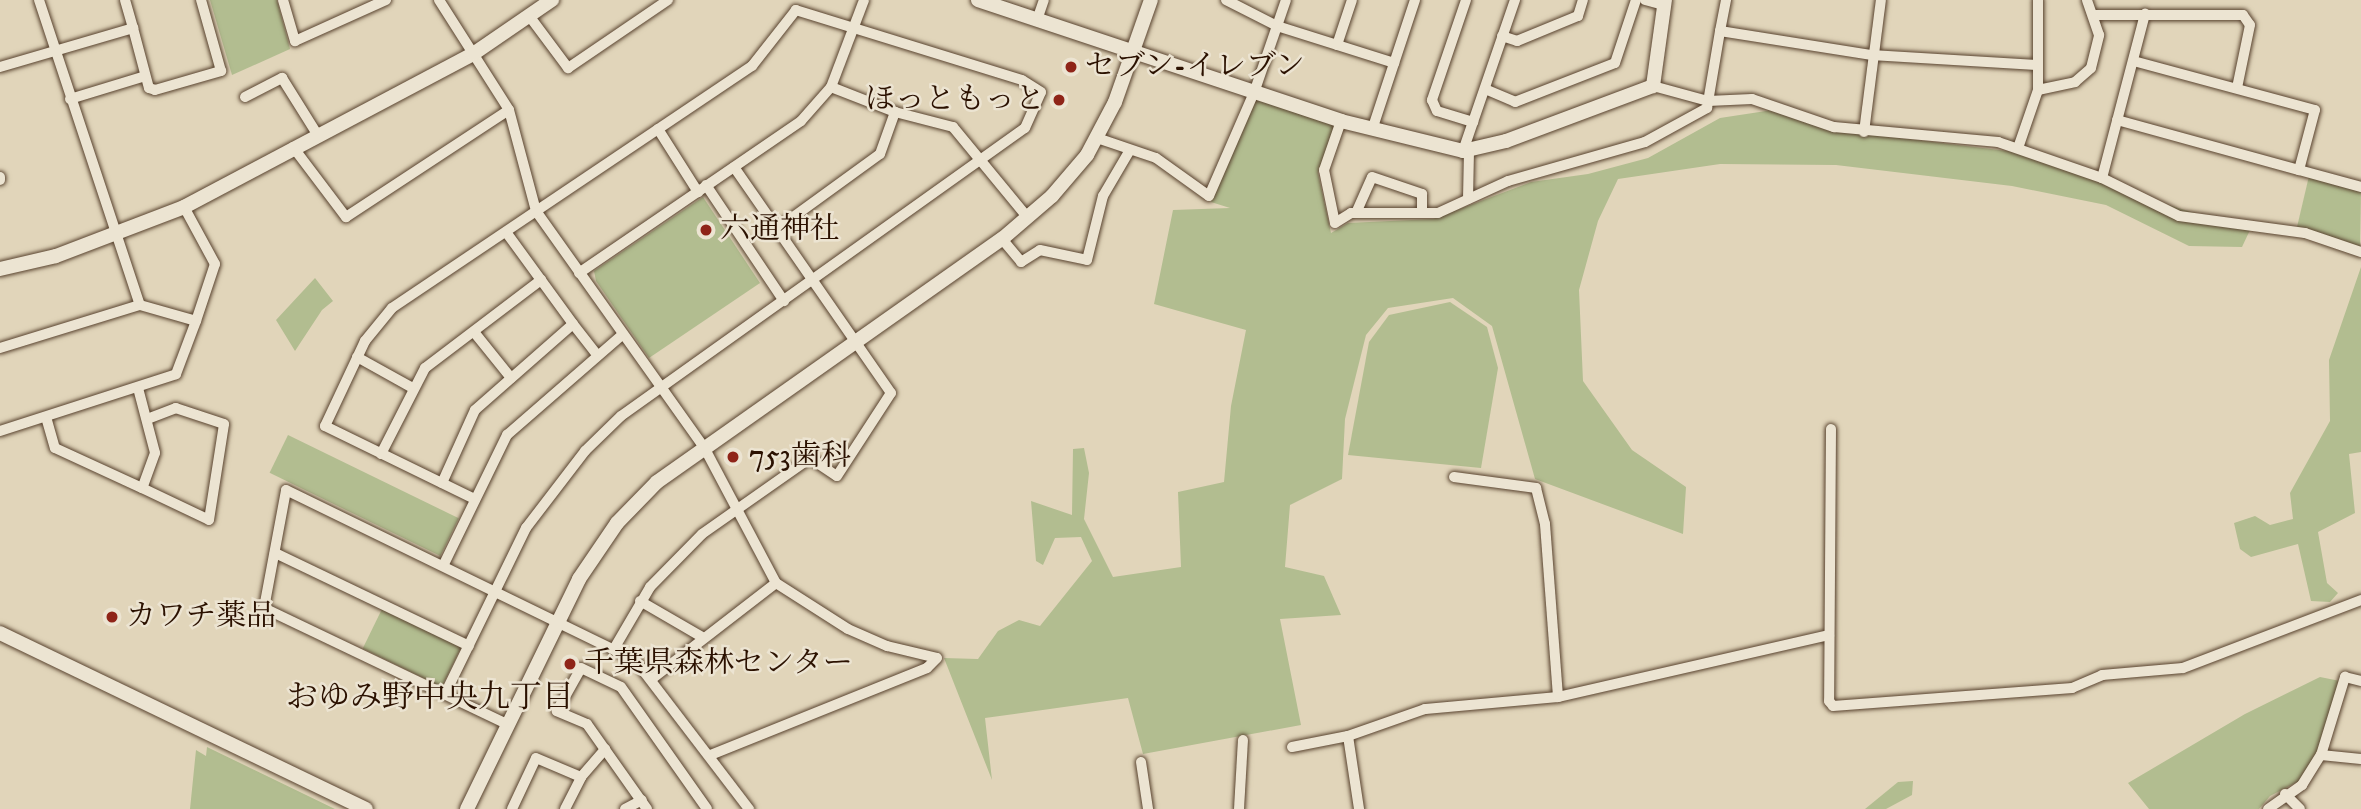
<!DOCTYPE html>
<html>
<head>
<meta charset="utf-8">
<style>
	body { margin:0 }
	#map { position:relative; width:2361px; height:809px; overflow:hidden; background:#e1d5ba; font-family:"IM FELL DW Pica","Noto Serif JP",serif }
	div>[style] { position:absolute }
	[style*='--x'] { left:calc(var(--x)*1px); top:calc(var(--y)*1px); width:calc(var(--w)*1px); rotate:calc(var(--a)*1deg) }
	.green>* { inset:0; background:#b2bd90; transform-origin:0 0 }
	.roads { filter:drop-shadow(0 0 2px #58422e) drop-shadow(0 0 2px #58422e) }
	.street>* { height:10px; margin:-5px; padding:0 5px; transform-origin:5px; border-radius:5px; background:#ece4d2 }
	.secondary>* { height:14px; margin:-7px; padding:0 7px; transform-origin:7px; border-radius:7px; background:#ece4d2 }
	.dots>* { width:19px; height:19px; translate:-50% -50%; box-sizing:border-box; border:4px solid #ece4d2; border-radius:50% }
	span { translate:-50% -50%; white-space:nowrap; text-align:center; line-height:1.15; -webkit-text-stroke:5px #ece4d2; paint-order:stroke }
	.poi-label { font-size:30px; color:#2b1100 }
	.left { translate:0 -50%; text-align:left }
	.right { translate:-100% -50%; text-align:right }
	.neighbourhood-label { font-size:32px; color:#2b1100 }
</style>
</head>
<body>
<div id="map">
	<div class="green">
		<div style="clip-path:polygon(210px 0,277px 0,290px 49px,232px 75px)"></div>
		<div style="clip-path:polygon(1255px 99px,1335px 126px,1318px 173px,1331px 233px,1348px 223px,1433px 219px,1531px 182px,1588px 174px,1648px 158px,1720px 118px,1779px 109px,1827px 129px,2040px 155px,2133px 194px,2250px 230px,2242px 247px,2189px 246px,2106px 205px,2012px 186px,1836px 165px,1720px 164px,1618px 179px,1598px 221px,1579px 290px,1583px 381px,1632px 450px,1686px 487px,1683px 534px,1535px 479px,1492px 326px,1453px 298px,1388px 308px,1366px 335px,1345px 419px,1342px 479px,1290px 505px,1285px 567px,1324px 576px,1341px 615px,1280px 619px,1301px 725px,1143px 754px,1128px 698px,985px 718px,992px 780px,944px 658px,978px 659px,998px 631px,1019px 620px,1040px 626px,1092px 561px,1081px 537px,1055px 538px,1043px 565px,1036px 561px,1031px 501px,1072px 515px,1073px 449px,1084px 448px,1089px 473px,1084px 519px,1113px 577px,1181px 567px,1178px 492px,1224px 482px,1231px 406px,1246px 330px,1154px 304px,1173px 210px,1230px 208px,1211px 202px)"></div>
		<div style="clip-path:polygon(2309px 176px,2361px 192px,2360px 247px,2297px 227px)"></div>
		<div style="clip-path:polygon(703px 197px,760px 283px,649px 358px,596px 281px,594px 271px)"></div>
		<div style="clip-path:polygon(2361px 267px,2361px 452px,2349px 454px,2355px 513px,2318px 532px,2327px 583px,2338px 593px,2330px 602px,2311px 601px,2298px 544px,2251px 557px,2240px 549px,2234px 523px,2255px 516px,2270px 525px,2293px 519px,2290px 493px,2330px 421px,2329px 360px)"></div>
		<div style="clip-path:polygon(315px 278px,333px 301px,322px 310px,295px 351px,276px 320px)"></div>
		<div style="clip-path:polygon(1450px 302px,1487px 327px,1498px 368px,1481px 468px,1348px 455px,1369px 342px,1389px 315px)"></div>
		<div style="left:288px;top:435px;width:190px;height:42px;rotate:26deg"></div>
		<div style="left:382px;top:609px;width:88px;height:44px;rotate:26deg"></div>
		<div style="clip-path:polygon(2320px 677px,2340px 681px,2318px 750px,2299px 781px,2270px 796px,2259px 809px,2149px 809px,2128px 783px,2245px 714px)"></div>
		<div style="clip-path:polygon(207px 747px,335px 809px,190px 809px,196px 750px,206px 756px)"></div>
		<div style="clip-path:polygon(1913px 781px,1912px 795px,1886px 809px,1865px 809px,1898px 782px)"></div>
	</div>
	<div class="roads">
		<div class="street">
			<div style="--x:39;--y:0;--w:321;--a:71.7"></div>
			<div style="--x:125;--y:0;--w:29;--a:74"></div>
			<div style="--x:283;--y:0;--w:43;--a:73.7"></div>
			<div style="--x:295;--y:41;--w:100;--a:-24.3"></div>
			<div style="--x:439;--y:0;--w:130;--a:57.5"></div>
			<div style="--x:509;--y:110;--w:105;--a:75"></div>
			<div style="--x:536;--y:211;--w:290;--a:54.6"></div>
			<div style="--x:704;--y:447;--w:154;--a:62.1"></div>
			<div style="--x:776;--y:583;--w:85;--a:32.6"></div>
			<div style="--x:848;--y:629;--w:43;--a:23.6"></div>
			<div style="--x:887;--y:646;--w:51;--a:13.5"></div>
			<div style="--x:937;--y:658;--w:14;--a:135"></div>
			<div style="--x:927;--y:668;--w:233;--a:158.1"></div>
			<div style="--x:1226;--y:0;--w:57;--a:27"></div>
			<div style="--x:1277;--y:26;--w:123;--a:17.5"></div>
			<div style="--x:1466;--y:0;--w:106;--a:108.8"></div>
			<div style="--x:1432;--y:100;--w:12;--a:66"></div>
			<div style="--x:1437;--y:111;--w:38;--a:17"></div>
			<div style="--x:1645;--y:0;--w:20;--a:15"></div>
			<div style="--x:2095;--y:15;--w:148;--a:0"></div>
			<div style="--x:2243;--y:15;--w:12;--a:55"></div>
			<div style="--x:2250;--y:25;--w:64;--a:101.7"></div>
			<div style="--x:530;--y:17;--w:64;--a:53.3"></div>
			<div style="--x:568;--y:68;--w:121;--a:-34.2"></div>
			<div style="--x:1037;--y:20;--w:21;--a:-71"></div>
			<div style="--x:1720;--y:31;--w:32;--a:-79"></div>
			<div style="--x:1502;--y:36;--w:16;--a:18"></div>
			<div style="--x:1517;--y:41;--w:66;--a:-22.3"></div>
			<div style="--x:1578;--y:16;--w:17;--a:-73"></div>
			<div style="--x:1337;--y:45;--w:47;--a:-71.6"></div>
			<div style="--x:0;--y:67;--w:139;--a:-16.3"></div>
			<div style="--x:133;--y:28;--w:62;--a:75.1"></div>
			<div style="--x:149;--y:88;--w:6;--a:18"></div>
			<div style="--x:155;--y:90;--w:69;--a:-16.1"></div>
			<div style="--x:221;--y:71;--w:74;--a:-105.7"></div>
			<div style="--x:1653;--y:86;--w:57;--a:15.3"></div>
			<div style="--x:1708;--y:101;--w:44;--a:-2.6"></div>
			<div style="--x:1752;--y:99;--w:87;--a:18.9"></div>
			<div style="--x:1834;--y:127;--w:165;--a:5.2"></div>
			<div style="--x:1998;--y:142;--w:110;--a:19.1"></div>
			<div style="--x:2102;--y:178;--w:86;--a:26.3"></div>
			<div style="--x:2179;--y:216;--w:127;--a:7.7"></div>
			<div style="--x:2305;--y:233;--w:59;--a:18.7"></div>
			<div style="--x:831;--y:87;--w:69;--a:21.3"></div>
			<div style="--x:895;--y:112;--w:60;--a:14.5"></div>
			<div style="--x:953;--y:127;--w:118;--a:50.5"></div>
			<div style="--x:1485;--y:89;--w:33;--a:23"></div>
			<div style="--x:1515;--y:102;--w:107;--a:-21.3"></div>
			<div style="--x:1615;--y:63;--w:66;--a:-71.6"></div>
			<div style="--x:2038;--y:90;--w:38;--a:-12"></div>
			<div style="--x:2075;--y:82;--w:21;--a:-41"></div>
			<div style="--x:2091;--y:68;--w:34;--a:-76"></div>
			<div style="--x:2099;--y:35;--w:37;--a:-109"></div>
			<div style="--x:245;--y:97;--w:42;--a:-27.2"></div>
			<div style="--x:282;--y:78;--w:66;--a:58"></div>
			<div style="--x:70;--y:99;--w:78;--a:-17"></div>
			<div style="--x:2117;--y:120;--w:189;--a:15.4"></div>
			<div style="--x:2299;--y:170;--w:62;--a:-75.1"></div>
			<div style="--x:2315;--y:110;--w:188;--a:-164.9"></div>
			<div style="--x:1341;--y:121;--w:52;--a:109.1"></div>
			<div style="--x:1324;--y:170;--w:54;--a:78.3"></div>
			<div style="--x:1335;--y:223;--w:19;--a:-32"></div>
			<div style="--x:1351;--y:213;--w:87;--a:0"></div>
			<div style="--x:1438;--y:213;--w:77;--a:-24.6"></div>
			<div style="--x:1508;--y:181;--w:142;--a:-15.9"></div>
			<div style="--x:1645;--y:142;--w:71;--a:-28.7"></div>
			<div style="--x:1707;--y:108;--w:78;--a:-80.4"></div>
			<div style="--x:1720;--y:31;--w:154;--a:9"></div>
			<div style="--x:1872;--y:55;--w:164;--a:3.5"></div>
			<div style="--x:658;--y:129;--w:75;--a:57.6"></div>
			<div style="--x:1372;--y:130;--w:137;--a:-71.7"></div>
			<div style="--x:1864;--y:132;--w:133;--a:-82.7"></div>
			<div style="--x:1097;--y:138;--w:62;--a:18.7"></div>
			<div style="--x:1156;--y:158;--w:65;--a:35.6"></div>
			<div style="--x:1209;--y:196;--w:116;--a:-66.5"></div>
			<div style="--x:1255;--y:90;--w:95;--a:-71"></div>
			<div style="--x:293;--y:147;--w:88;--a:52.9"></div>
			<div style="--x:346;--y:217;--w:195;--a:-33.3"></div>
			<div style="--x:2018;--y:148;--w:61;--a:-71"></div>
			<div style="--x:2038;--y:90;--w:90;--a:-90"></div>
			<div style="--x:1463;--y:151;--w:160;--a:-71"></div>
			<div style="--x:2299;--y:170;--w:64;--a:15.3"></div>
			<div style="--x:0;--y:177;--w:3;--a:90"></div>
			<div style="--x:2102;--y:178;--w:170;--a:-75.3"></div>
			<div style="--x:706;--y:185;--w:140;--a:56.1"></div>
			<div style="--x:1468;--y:199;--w:48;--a:-88.8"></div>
			<div style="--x:1356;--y:213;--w:39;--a:-66"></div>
			<div style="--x:1372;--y:177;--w:53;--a:18.8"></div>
			<div style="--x:1422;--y:194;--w:18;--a:90"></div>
			<div style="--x:778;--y:228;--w:126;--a:-36"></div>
			<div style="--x:880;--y:154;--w:45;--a:-70.3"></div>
			<div style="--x:506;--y:232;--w:114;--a:53.9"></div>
			<div style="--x:1002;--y:239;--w:30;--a:50"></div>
			<div style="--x:1021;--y:262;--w:22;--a:-32"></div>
			<div style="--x:1040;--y:250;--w:48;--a:12"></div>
			<div style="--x:1087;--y:260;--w:66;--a:-76"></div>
			<div style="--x:1103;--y:196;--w:53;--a:-59.6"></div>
			<div style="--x:579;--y:273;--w:269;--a:-34.4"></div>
			<div style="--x:801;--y:121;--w:45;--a:-48.6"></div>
			<div style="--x:831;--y:87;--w:93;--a:-69.2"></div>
			<div style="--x:474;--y:332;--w:59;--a:51.2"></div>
			<div style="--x:0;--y:348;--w:146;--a:-17.1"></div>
			<div style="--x:140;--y:305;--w:58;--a:15.9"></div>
			<div style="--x:196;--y:321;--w:60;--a:-71.6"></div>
			<div style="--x:215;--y:264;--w:65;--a:-118.5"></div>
			<div style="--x:357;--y:357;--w:64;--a:29"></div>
			<div style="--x:138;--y:388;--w:67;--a:75.3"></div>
			<div style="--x:155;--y:453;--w:37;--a:110"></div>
			<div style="--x:142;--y:488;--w:74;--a:25.5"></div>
			<div style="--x:209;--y:520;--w:97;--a:-81.1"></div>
			<div style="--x:224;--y:424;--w:51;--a:-161.6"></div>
			<div style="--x:176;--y:408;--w:30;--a:159"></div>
			<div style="--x:46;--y:417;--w:32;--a:74"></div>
			<div style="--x:55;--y:448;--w:96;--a:24.7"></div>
			<div style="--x:1831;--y:429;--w:272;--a:90.4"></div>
			<div style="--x:1829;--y:701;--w:6;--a:51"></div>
			<div style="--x:1833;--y:706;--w:240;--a:-4.3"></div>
			<div style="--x:2072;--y:688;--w:33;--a:-23"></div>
			<div style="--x:2102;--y:675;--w:81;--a:-4.9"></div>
			<div style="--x:2183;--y:668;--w:191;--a:-20.9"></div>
			<div style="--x:0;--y:431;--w:185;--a:-17.9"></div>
			<div style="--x:176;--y:374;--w:57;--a:-69.3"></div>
			<div style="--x:381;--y:454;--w:97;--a:-62.9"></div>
			<div style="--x:425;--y:368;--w:146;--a:-37.2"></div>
			<div style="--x:1454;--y:477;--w:83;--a:7.6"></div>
			<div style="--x:1536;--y:488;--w:37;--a:76"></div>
			<div style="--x:1545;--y:524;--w:173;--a:85.7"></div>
			<div style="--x:442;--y:483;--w:80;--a:-65.7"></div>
			<div style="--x:475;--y:410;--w:130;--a:-41.3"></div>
			<div style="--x:573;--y:324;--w:39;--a:52"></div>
			<div style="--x:275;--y:553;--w:215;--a:25.6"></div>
			<div style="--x:444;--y:564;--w:144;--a:-64"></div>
			<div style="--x:507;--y:435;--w:152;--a:-41"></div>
			<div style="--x:640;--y:601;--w:72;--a:30.1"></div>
			<div style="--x:615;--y:647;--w:69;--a:-59.7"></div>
			<div style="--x:650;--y:587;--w:74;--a:-45.5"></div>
			<div style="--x:702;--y:534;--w:132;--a:-35.1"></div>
			<div style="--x:810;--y:458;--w:32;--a:34"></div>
			<div style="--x:837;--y:476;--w:99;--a:-57"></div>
			<div style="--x:891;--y:393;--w:275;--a:-124.8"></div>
			<div style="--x:653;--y:678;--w:155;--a:-37.7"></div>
			<div style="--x:445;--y:694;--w:185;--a:-64"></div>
			<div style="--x:526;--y:528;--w:97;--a:-52.5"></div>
			<div style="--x:585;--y:451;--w:50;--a:-44.2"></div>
			<div style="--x:621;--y:416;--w:496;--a:-35.5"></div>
			<div style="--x:1025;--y:128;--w:39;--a:-66"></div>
			<div style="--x:1041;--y:92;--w:22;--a:-148"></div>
			<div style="--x:1022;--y:80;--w:237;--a:-162.8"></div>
			<div style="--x:796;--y:10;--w:71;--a:128.2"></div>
			<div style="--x:752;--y:66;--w:434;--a:146.1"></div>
			<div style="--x:392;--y:308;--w:43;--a:129.3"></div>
			<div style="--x:365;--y:341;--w:94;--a:115.2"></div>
			<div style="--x:325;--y:426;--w:167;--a:26"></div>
			<div style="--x:507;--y:724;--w:269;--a:-154.5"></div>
			<div style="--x:264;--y:608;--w:120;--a:-79.4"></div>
			<div style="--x:286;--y:490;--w:388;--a:26"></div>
			<div style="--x:635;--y:660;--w:188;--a:52.6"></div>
			<div style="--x:1348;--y:736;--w:74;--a:81.4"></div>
			<div style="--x:1292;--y:747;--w:57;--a:-11.1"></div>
			<div style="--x:1348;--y:736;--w:82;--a:-19.3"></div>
			<div style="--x:1425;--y:709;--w:134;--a:-5.2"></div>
			<div style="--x:1558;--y:697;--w:278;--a:-12.9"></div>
			<div style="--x:2321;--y:755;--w:40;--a:5.7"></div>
			<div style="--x:1141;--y:762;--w:48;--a:81.5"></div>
			<div style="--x:2285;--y:794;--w:21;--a:45"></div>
			<div style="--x:512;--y:809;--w:56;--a:-64.8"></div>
			<div style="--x:536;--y:758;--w:49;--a:22.9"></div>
			<div style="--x:565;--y:809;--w:36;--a:-63"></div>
			<div style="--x:581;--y:777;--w:37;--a:-49"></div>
			<div style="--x:625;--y:809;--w:19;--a:-28"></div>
			<div style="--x:647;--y:809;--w:104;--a:-125.2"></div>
			<div style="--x:587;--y:724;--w:33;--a:-157"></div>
			<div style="--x:557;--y:711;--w:49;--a:-60.8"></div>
			<div style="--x:581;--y:668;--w:44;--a:25.4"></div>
			<div style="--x:621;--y:687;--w:149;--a:54.8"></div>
			<div style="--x:1239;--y:809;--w:69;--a:-86.7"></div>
			<div style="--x:2268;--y:809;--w:42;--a:-35.2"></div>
			<div style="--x:2302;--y:785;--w:36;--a:-58"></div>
			<div style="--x:2321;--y:755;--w:82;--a:-72.9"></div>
			<div style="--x:2345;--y:677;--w:16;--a:14"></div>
		</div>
		<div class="secondary">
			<div style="--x:978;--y:0;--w:383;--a:18.4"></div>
			<div style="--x:1341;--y:121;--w:126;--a:13.8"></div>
			<div style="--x:1463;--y:151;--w:44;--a:-13.1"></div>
			<div style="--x:1506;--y:141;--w:157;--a:-20.5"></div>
			<div style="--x:1653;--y:86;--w:87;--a:-82.1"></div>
			<div style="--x:0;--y:269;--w:57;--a:-13.1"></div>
			<div style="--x:56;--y:256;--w:137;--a:-20.9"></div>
			<div style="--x:184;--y:207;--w:327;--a:-27.9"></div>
			<div style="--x:473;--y:54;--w:96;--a:-34.4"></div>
			<div style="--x:0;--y:633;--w:406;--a:25.7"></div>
			<div style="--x:467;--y:809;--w:256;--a:-64"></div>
			<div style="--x:579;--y:579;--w:68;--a:-55.8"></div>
			<div style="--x:617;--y:523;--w:57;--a:-45.7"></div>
			<div style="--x:657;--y:482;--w:422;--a:-35.2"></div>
			<div style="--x:1002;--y:239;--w:66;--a:-40.7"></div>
			<div style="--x:1052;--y:196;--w:54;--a:-49.5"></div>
			<div style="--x:1087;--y:155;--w:60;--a:-62.2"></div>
			<div style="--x:1115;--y:102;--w:108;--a:-70.6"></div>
		</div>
	</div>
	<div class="dots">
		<div style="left:1071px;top:67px;background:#8f2418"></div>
		<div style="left:1059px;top:100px;background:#8f2418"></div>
		<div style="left:706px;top:230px;background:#8f2418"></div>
		<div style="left:733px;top:457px;background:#8f2418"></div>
		<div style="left:112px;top:617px;background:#8f2418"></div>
		<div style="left:570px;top:664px;background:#8f2418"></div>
	</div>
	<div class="poi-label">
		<span class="left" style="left:1085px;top:67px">セブン-イレブン</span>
		<span class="right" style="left:1045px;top:100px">ほっともっと</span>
		<span class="left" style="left:720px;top:230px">六通神社</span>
		<span class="left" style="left:749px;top:457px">753歯科</span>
		<span class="left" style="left:126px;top:617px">カワチ薬品</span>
		<span class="left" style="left:584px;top:664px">千葉県森林センター</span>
	</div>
	<div class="neighbourhood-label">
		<span style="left:430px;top:698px">おゆみ野中央九丁目</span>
	</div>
</div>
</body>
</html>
